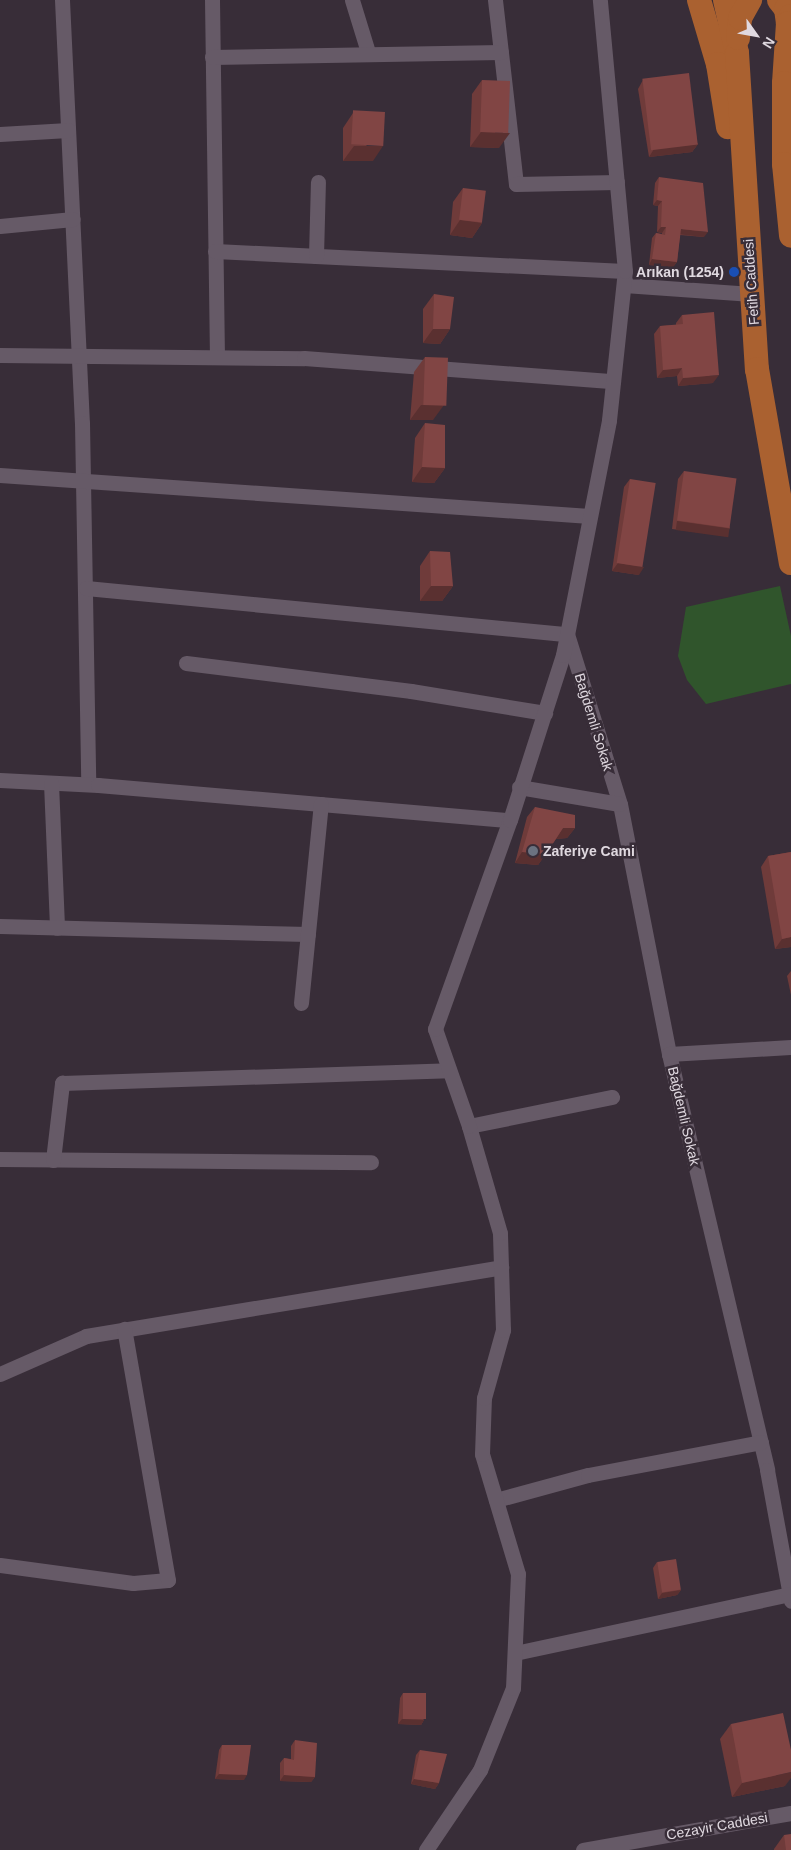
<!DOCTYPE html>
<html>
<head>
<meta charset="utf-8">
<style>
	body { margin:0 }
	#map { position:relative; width:791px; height:1850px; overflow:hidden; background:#382d38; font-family:Arial,sans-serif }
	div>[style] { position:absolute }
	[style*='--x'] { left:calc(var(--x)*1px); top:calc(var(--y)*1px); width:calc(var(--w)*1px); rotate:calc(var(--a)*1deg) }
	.green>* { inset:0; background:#30552c }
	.street>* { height:15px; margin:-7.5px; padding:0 7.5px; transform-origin:7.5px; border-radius:7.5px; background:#665a67 }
	.primary>* { height:24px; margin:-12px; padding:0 12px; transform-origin:12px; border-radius:12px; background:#aa6130 }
	.wall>* { inset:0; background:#6f3b3a }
	.shaded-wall>* { inset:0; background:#5a3030; transform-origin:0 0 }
	.building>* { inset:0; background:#814544; transform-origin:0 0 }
	.dots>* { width:14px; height:14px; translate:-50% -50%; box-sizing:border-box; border:2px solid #382d38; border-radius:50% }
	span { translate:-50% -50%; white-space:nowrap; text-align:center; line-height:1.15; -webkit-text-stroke:5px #382d38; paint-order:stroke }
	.poi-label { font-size:14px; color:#e0d9e0; font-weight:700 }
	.right { translate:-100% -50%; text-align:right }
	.left { translate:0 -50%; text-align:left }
	.street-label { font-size:14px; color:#e0d9e0 }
	.north { position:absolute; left:731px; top:10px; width:50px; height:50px; -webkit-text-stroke:4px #382d38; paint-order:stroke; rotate:122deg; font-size:14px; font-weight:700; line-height:20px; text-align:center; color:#e0d9e0 }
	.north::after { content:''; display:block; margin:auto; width:18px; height:22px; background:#e0d9e0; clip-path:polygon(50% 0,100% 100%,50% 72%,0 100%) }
</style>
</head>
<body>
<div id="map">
	<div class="green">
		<div style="clip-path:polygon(780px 586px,791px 636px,791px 684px,706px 704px,687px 680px,678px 656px,686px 607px)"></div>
	</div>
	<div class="street">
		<div style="--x:62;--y:0;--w:423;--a:87.3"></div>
		<div style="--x:82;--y:423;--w:361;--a:89"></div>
		<div style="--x:212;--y:0;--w:356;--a:89.2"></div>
		<div style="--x:352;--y:0;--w:54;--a:72.9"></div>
		<div style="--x:495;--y:0;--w:185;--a:83.5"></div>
		<div style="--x:516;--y:184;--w:101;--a:-1.1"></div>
		<div style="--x:212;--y:57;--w:289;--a:-1"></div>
		<div style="--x:0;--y:134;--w:68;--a:-3.4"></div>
		<div style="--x:0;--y:226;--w:73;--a:-5.5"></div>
		<div style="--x:215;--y:251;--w:410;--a:2.8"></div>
		<div style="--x:316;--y:256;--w:74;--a:-88.5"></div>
		<div style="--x:624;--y:285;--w:128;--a:4"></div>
		<div style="--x:0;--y:355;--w:304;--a:0.6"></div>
		<div style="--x:304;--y:358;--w:310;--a:4.3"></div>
		<div style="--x:0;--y:475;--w:591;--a:3.98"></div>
		<div style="--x:86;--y:588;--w:483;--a:5.5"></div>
		<div style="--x:567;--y:634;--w:178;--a:72.7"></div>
		<div style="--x:620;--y:804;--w:255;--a:78.9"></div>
		<div style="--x:669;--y:1054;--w:427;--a:76.7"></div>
		<div style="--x:767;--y:1470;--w:133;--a:79.6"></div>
		<div style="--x:186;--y:663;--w:227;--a:7.1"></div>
		<div style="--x:411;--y:691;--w:136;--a:9.3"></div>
		<div style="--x:0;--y:780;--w:98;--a:2.9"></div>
		<div style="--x:98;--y:785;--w:413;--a:4.9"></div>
		<div style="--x:51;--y:783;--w:145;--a:87.6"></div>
		<div style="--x:519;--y:787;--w:102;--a:9.6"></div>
		<div style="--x:0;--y:926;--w:308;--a:1.5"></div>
		<div style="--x:301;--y:1003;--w:200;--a:-84.3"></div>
		<div style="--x:669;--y:1054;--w:122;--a:-3.3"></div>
		<div style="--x:469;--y:1126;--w:146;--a:-11.5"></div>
		<div style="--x:0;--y:1159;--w:371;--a:0.5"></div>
		<div style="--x:53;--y:1160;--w:78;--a:-83.3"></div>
		<div style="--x:62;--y:1083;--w:387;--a:-1.9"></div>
		<div style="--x:0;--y:1374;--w:94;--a:-23.8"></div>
		<div style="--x:86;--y:1336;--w:421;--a:-9.4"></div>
		<div style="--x:496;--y:1500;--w:95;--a:-15.2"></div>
		<div style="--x:588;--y:1475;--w:176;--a:-10.8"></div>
		<div style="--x:0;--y:1565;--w:134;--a:7.7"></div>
		<div style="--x:133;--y:1583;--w:35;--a:-5"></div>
		<div style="--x:168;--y:1580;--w:255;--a:-99.9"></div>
		<div style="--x:515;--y:1653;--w:281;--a:-12.1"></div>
		<div style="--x:426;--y:1850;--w:97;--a:-56"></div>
		<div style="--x:480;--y:1770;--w:88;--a:-68.1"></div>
		<div style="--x:513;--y:1688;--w:114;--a:-87.5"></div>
		<div style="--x:518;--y:1574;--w:125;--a:-106.7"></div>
		<div style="--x:482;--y:1454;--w:56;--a:-88"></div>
		<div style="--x:484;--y:1398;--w:71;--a:-74.4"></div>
		<div style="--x:503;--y:1330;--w:97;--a:-91.8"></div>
		<div style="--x:500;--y:1233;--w:111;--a:-106.2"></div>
		<div style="--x:469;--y:1126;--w:103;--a:-109.3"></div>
		<div style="--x:435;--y:1029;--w:222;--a:-70.3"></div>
		<div style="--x:510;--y:820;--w:173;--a:-72.2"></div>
		<div style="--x:563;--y:655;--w:239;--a:-78.9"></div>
		<div style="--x:609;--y:420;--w:150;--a:-83.9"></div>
		<div style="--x:625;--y:271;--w:272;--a:-95.3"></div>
		<div style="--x:583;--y:1850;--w:211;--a:-10.1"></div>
	</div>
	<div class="primary">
		<div style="--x:699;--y:0;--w:67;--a:73.5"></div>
		<div style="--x:718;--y:64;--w:64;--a:81"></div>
		<div style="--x:725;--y:0;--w:54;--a:77.2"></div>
		<div style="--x:737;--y:53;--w:317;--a:86.4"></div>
		<div style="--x:757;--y:369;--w:197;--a:80.1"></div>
		<div style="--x:779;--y:0;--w:11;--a:52"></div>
		<div style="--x:786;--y:9;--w:14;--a:82"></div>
		<div style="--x:791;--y:16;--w:8;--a:113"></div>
		<div style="--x:788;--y:23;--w:60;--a:93.8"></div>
		<div style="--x:784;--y:83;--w:81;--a:90"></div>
		<div style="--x:784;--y:164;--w:72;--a:84.4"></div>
		<div style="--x:738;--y:38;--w:20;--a:-84"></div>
		<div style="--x:740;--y:18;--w:21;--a:-61"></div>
	</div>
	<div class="wall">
		<div style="clip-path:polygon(482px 80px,499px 148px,470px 147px,472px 94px)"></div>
		<div style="clip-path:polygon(643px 80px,698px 144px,692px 152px,649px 157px,638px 89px)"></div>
		<div style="clip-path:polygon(353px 113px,373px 161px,343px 161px,343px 128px)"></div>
		<div style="clip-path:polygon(659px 177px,704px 237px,680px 235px,677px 262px,673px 267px,649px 265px,652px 238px,656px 233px,662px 234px,662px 233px,657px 232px,658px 206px,653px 205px,655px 183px)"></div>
		<div style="clip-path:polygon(463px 188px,482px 223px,472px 238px,450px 235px,453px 202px)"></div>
		<div style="clip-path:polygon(434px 294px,450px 329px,440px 344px,423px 343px,423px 309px)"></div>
		<div style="clip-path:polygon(682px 315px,713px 383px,678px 386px,677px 376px,657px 378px,654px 334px,660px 326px,676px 325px,676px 323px)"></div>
		<div style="clip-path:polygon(425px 357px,433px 420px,410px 420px,414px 372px)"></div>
		<div style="clip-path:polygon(425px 423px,445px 468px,434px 483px,412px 482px,415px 438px)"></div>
		<div style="clip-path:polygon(684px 471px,730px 528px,725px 536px,672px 529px,678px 479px)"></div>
		<div style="clip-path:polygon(630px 479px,639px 575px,612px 571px,624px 487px)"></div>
		<div style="clip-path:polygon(430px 551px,453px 586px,442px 601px,420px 601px,420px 566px)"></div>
		<div style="clip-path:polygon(535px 807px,575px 828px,567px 838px,556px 839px,538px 865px,515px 863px,527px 817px)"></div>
		<div style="clip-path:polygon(791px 852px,791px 947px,775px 949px,761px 867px,768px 856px)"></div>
		<div style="clip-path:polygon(791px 971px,791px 995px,787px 976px)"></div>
		<div style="clip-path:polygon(657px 1562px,681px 1590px,677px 1595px,658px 1599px,653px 1568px)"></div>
		<div style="clip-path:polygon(403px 1693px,424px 1720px,421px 1725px,398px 1724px,400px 1698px)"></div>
		<div style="clip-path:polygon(731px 1724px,785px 1786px,732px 1797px,720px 1739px)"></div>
		<div style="clip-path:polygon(295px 1740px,315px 1777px,311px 1782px,280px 1781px,280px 1763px,284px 1758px,291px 1759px,291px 1746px)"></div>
		<div style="clip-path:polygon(222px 1745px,244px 1780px,215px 1779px,219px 1750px)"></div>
		<div style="clip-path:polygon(420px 1750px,439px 1783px,435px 1789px,411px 1784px,416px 1755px)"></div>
		<div style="clip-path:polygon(784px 1835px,791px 1850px,774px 1850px,774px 1849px)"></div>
	</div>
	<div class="shaded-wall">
		<div style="clip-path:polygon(481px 132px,510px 133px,499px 148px,470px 147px)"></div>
		<div style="clip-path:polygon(698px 144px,692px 152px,649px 157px,654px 149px)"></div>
		<div style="clip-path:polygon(354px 146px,383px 146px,373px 161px,343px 161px)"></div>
		<div style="clip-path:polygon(657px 200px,662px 201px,658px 206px,653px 205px)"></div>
		<div style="clip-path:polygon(460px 220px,482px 223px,472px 238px,450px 235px)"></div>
		<div style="clip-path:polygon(661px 227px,666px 227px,662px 233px,657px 232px)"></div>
		<div style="clip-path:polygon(681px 229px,708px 232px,704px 237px,677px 234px)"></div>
		<div style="clip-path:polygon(652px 259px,677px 262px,673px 267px,649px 265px)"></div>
		<div style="clip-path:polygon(433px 329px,450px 329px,440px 344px,423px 343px)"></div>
		<div style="clip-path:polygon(682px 368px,677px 376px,657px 378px,663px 370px)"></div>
		<div style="clip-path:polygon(719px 375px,713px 383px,678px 386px,683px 378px)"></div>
		<div style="clip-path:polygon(421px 405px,444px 405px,433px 420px,410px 420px)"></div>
		<div style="clip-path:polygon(422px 467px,445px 468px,434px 483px,412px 482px)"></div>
		<div style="left:677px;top:521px;width:53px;height:9px;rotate:8deg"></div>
		<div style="clip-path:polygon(618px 563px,644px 567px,639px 575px,612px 571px)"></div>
		<div style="clip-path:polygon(431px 586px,453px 586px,442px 601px,420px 601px)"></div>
		<div style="clip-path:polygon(563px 828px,575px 828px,567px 838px,556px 839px)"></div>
		<div style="clip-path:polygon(522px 852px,546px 854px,538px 865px,515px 863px)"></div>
		<div style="clip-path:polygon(791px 937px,791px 947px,775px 949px,782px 939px)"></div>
		<div style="clip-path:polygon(681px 1590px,677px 1595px,658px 1599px,662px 1593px)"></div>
		<div style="clip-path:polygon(402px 1719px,424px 1720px,421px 1725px,398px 1724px)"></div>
		<div style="clip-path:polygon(791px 1772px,791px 1778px,785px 1786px,732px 1797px,742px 1783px)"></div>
		<div style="clip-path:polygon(219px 1774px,247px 1775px,244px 1780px,215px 1779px)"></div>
		<div style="clip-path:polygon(284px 1775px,315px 1777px,311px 1782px,280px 1781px)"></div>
		<div style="clip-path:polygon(414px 1779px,439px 1783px,435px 1789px,411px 1784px)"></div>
	</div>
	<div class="building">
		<div style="left:689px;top:73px;width:72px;height:47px;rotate:83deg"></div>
		<div style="left:482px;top:80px;width:28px;height:52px;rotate:2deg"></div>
		<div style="left:385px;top:112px;width:34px;height:32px;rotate:93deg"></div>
		<div style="clip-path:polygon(659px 177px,703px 183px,708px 232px,681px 229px,677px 262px,652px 259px,656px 233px,665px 235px,666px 227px,661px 227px,662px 201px,657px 200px)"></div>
		<div style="left:463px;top:188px;width:23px;height:32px;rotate:7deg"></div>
		<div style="clip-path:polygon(434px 294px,454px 297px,450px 329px,433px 329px)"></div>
		<div style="clip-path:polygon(714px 312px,719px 375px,683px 378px,682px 368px,663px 370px,660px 326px,683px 324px,682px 315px)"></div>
		<div style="left:425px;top:357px;width:23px;height:48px;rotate:2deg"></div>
		<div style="clip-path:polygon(425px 423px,445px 425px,445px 468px,422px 467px)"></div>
		<div style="left:684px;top:471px;width:53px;height:50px;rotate:8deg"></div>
		<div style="left:630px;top:479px;width:26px;height:85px;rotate:9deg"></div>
		<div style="clip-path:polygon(430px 551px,450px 552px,453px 586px,431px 586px)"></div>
		<div style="clip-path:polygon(535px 807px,575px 815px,575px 828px,563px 828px,546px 854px,522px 852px)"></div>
		<div style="clip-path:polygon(791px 852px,791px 937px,782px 939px,768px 856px)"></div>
		<div style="left:676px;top:1559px;width:31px;height:19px;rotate:81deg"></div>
		<div style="left:403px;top:1693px;width:23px;height:26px"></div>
		<div style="clip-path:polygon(783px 1713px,791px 1750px,791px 1772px,742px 1783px,731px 1724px)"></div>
		<div style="clip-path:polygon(295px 1740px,317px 1743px,315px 1777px,284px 1775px,284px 1758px,294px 1760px)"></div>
		<div style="clip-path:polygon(222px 1745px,251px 1745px,247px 1775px,219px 1774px)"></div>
		<div style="clip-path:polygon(420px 1750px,447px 1754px,439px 1783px,414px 1779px)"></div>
		<div style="clip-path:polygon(791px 1834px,791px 1850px,786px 1850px,784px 1835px)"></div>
	</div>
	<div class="dots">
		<div style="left:734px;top:272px;background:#1a4fb4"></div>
		<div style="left:533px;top:851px;background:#6b7280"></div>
	</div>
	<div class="poi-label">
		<span class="right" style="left:724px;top:272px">Arıkan (1254)</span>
		<span class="left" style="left:543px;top:851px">Zaferiye Cami</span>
	</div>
	<div class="street-label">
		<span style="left:751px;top:282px;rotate:-94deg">Fetih Caddesi</span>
		<span style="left:594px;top:722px;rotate:73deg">Bağdemli Sokak</span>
		<span style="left:684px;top:1116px;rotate:77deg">Bağdemli Sokak</span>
		<span style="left:717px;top:1826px;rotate:-10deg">Cezayir Caddesi</span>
	</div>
	<div class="north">N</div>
</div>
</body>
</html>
